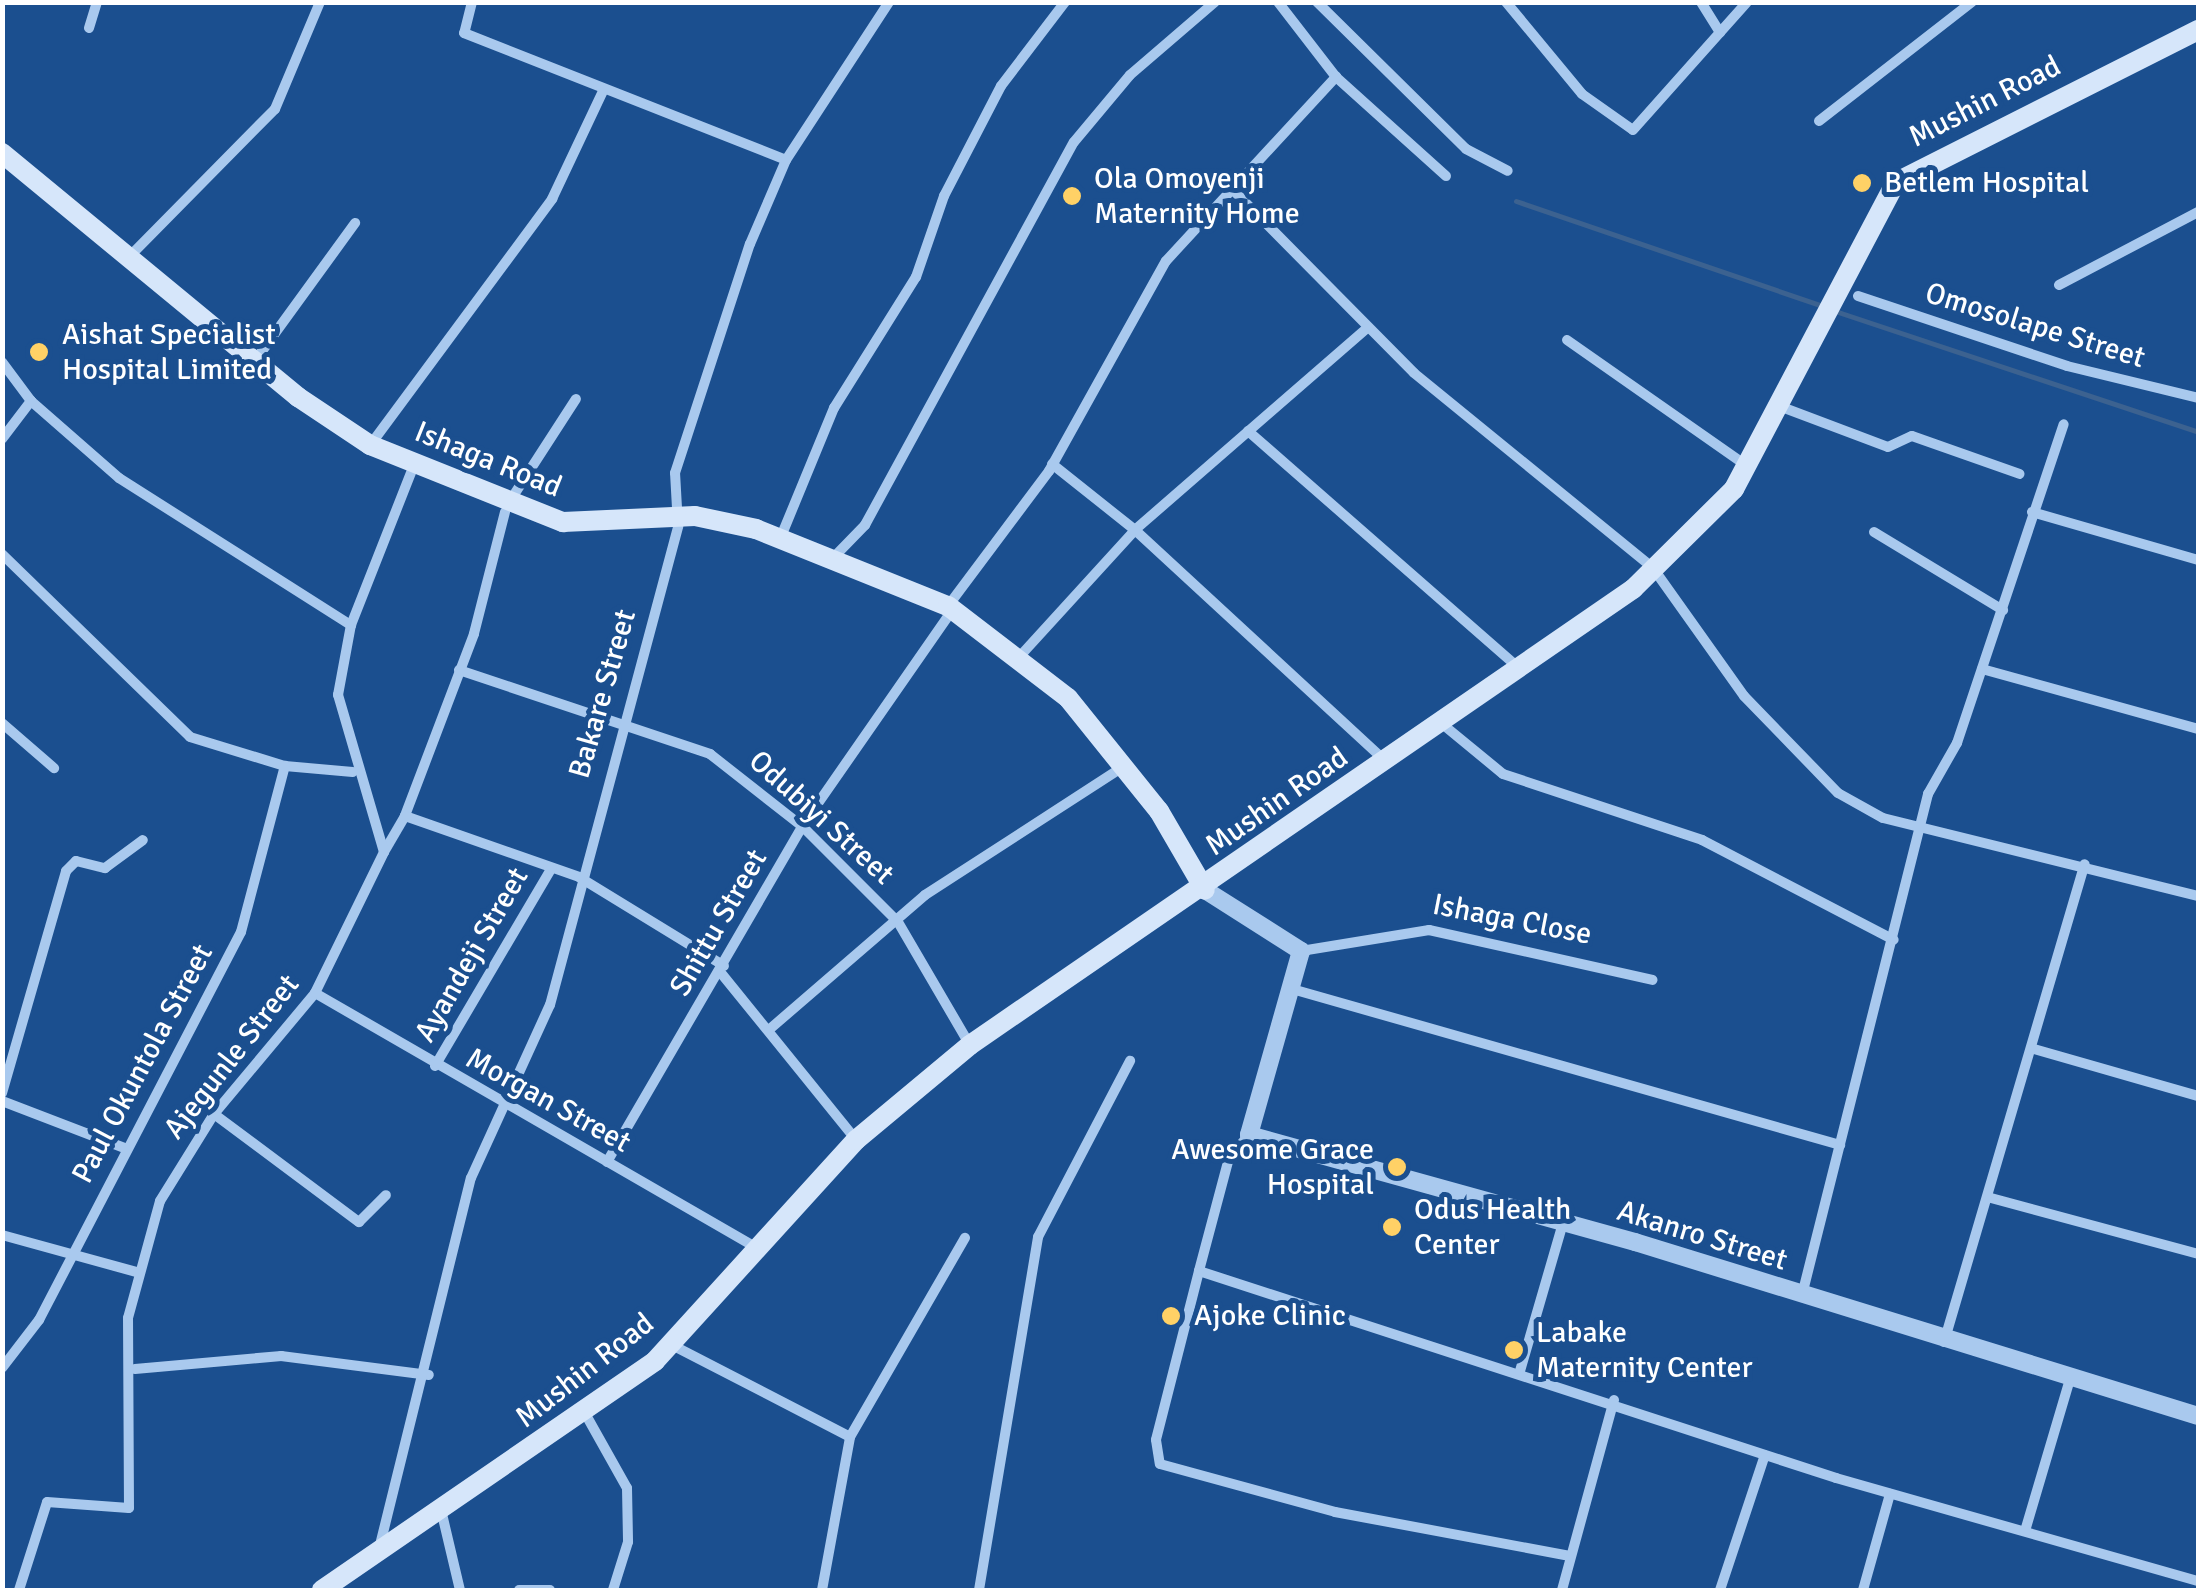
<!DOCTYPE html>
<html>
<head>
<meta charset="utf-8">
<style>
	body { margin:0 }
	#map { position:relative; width:2201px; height:1593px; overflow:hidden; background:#1b4f8f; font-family:Signika,sans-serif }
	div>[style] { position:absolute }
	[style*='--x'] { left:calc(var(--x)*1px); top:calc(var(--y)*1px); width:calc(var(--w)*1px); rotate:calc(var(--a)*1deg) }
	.stream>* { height:5px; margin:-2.5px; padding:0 2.5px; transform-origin:2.5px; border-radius:2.5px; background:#3c6290 }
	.minor>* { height:10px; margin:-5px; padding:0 5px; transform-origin:5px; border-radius:5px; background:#a9c9ee }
	.tertiary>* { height:18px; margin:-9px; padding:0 9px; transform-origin:9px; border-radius:9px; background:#a9c9ee }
	.secondary>* { height:20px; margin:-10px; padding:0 10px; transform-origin:10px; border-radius:10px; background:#d6e6fa }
	.dots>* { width:28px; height:28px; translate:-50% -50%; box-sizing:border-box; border:5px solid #1b4f8f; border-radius:50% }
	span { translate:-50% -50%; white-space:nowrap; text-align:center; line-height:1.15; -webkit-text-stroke:10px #1b4f8f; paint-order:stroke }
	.street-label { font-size:30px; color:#fff }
	.poi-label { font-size:30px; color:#fff }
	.left { translate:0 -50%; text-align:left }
	.right { translate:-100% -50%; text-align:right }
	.frame { position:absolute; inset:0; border:5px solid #fff; pointer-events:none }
</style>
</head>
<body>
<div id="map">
	<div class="stream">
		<div style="--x:1516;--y:201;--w:327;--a:18.9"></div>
		<div style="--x:1835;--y:311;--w:383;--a:18.4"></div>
	</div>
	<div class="minor">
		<div style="--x:472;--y:2;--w:32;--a:104"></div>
		<div style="--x:464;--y:33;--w:346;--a:21.5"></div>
		<div style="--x:1278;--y:2;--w:95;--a:52.3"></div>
		<div style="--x:1336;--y:77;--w:148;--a:42"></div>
		<div style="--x:1317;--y:2;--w:209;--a:44.6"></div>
		<div style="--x:1466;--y:149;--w:47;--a:27.6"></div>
		<div style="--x:1506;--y:2;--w:119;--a:50.4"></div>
		<div style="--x:1582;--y:94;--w:62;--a:35.2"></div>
		<div style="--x:1633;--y:130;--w:171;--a:-48.3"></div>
		<div style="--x:1701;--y:2;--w:36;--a:58"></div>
		<div style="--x:89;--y:28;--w:27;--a:-73"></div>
		<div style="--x:1819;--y:121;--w:194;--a:-37.9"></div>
		<div style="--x:1231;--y:188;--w:260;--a:45.3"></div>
		<div style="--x:1414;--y:373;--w:308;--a:39.2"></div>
		<div style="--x:1653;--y:568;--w:157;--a:54.6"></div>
		<div style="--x:1744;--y:696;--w:135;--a:45.9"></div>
		<div style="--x:1838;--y:793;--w:51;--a:29.1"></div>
		<div style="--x:1883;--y:818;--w:325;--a:13.9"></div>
		<div style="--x:129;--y:257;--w:208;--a:-45.4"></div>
		<div style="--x:275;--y:109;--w:116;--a:-67.2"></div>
		<div style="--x:2059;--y:285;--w:157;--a:-27.7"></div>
		<div style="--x:1858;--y:296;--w:220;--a:18.5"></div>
		<div style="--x:2067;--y:366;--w:135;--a:13.7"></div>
		<div style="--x:1366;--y:329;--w:306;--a:139"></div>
		<div style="--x:1135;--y:530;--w:339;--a:42.7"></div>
		<div style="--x:1567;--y:340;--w:220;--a:35"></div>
		<div style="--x:257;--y:358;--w:167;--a:-54"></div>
		<div style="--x:2;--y:362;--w:49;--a:53.4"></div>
		<div style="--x:31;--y:401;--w:117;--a:41.2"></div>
		<div style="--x:119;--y:478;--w:275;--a:32.4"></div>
		<div style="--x:1779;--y:406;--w:116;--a:20.6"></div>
		<div style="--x:1888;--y:447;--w:26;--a:-25"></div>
		<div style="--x:1912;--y:436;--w:114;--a:19.4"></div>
		<div style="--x:1248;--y:431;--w:363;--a:41.2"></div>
		<div style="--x:2;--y:439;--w:48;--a:-52.7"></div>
		<div style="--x:371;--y:444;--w:305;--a:-53.5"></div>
		<div style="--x:552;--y:199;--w:122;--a:-64.7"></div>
		<div style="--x:508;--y:504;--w:125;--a:-57.1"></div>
		<div style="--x:505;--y:512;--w:126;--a:104.3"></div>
		<div style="--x:474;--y:634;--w:195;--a:110.8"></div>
		<div style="--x:405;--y:816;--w:184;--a:19.3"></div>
		<div style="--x:579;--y:877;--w:170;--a:31.5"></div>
		<div style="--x:2032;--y:512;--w:173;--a:16.1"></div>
		<div style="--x:1874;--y:532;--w:151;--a:31.2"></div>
		<div style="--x:780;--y:539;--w:142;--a:-67.6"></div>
		<div style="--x:834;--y:408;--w:155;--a:-58"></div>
		<div style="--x:916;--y:277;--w:86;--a:-70.9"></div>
		<div style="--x:944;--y:196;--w:124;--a:-62.6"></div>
		<div style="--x:1001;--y:86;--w:106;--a:-52.7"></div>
		<div style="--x:2;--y:554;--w:262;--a:44.2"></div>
		<div style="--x:190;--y:737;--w:99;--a:17"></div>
		<div style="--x:285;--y:766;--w:68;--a:5"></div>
		<div style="--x:834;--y:557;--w:45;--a:-45.9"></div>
		<div style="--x:865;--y:525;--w:436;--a:-61.4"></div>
		<div style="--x:1074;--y:142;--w:87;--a:-50.1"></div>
		<div style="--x:1130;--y:75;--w:112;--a:-40.7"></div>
		<div style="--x:948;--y:606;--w:169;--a:-53.2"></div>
		<div style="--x:1049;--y:471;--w:240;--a:-60.9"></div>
		<div style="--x:1166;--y:261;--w:251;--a:-47.3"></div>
		<div style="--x:1021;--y:655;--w:169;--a:-47.6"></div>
		<div style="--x:1135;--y:530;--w:106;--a:-141.5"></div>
		<div style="--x:1982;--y:669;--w:224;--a:15.5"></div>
		<div style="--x:459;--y:670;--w:265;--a:18.5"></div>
		<div style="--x:710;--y:754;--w:118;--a:38.1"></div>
		<div style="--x:803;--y:827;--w:134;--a:45"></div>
		<div style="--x:898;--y:922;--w:143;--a:59.7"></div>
		<div style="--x:2;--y:723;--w:69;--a:40.9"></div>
		<div style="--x:1441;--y:723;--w:80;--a:39.4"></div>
		<div style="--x:1503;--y:774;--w:210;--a:18.3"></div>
		<div style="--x:1702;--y:840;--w:216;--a:27.5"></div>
		<div style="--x:384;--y:852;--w:42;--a:-59.7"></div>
		<div style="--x:1301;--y:951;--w:130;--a:-9.3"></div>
		<div style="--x:1429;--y:930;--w:229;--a:12.6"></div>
		<div style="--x:721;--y:973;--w:215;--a:51"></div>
		<div style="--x:1292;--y:989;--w:570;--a:15.89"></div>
		<div style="--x:315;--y:993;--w:510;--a:29.98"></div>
		<div style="--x:771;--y:1028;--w:203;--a:-40.8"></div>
		<div style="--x:925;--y:895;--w:230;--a:-32.9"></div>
		<div style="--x:2034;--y:1049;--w:171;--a:16"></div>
		<div style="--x:435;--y:1066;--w:229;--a:-59.5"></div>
		<div style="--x:2;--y:1093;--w:231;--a:-73.9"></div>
		<div style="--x:66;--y:871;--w:14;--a:-45"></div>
		<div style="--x:76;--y:861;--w:30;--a:14"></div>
		<div style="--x:105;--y:868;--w:47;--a:-36.4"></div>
		<div style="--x:2;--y:1101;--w:134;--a:21"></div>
		<div style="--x:214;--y:1114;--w:181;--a:36.7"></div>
		<div style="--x:359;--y:1222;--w:38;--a:-45"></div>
		<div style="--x:1249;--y:1135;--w:30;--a:131"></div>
		<div style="--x:1229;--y:1158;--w:117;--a:104.9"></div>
		<div style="--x:1199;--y:1271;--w:174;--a:104.3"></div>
		<div style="--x:1156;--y:1440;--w:24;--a:81"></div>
		<div style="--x:1160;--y:1464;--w:181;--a:15.3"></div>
		<div style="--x:1335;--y:1512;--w:239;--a:10.6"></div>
		<div style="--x:607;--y:1162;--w:393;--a:-59.8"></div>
		<div style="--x:805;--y:822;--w:252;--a:-55.2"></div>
		<div style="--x:1991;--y:1198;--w:214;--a:15.1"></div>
		<div style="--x:2;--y:1235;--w:139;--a:15.4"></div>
		<div style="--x:1199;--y:1271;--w:670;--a:18"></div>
		<div style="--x:1836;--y:1478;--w:376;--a:15.9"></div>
		<div style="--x:1802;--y:1295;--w:517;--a:-75.88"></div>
		<div style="--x:1928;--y:794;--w:59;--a:-60.4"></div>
		<div style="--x:1957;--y:743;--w:336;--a:-71.5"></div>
		<div style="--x:1944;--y:1342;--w:498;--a:-73.6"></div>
		<div style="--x:672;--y:1345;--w:200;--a:27.3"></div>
		<div style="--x:2;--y:1368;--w:61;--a:-52.4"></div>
		<div style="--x:39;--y:1320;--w:437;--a:-62.5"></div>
		<div style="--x:241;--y:932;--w:172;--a:-75.2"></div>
		<div style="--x:135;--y:1369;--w:147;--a:-5.1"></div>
		<div style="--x:281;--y:1356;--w:149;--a:7.3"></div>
		<div style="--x:1520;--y:1371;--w:154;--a:-73.8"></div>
		<div style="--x:586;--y:1415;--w:84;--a:60.7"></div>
		<div style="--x:627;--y:1488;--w:54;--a:88.9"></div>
		<div style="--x:628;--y:1542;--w:50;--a:107.4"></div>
		<div style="--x:442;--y:1514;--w:78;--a:76.7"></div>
		<div style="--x:2025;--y:1531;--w:155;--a:-73.5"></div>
		<div style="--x:379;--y:1549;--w:382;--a:-76.1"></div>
		<div style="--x:471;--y:1178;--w:190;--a:-65.5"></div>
		<div style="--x:550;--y:1005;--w:496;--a:-75"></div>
		<div style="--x:678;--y:526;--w:53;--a:-93.2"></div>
		<div style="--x:675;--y:473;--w:241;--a:-71.9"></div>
		<div style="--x:750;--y:244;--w:91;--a:-66.8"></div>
		<div style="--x:786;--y:160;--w:189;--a:-56.9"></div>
		<div style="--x:19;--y:1590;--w:92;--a:-72.3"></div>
		<div style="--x:47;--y:1502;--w:82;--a:4.2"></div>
		<div style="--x:129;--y:1508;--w:190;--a:-90.3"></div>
		<div style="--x:128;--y:1318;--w:121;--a:-74.7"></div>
		<div style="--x:160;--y:1201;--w:102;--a:-58.2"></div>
		<div style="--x:214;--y:1114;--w:158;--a:-50.1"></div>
		<div style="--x:315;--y:993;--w:157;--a:-63.9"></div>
		<div style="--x:384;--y:852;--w:164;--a:-106.3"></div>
		<div style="--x:338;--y:695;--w:71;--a:-79.5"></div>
		<div style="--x:351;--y:625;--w:167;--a:-68.5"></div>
		<div style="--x:519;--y:1590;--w:31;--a:0"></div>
		<div style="--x:822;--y:1590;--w:156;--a:-79.6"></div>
		<div style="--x:850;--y:1437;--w:230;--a:-60"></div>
		<div style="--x:979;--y:1590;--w:358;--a:-80.5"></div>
		<div style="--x:1038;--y:1237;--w:199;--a:-62.4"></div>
		<div style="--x:1562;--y:1590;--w:197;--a:-74.7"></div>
		<div style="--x:1720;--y:1590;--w:142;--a:-71.6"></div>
		<div style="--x:1863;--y:1590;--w:100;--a:-74.3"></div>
	</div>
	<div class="tertiary">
		<div style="--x:1205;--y:890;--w:114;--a:32.4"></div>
		<div style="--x:1301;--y:951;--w:191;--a:105.8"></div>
		<div style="--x:1249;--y:1135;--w:401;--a:15.5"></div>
		<div style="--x:1635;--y:1242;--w:589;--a:17.17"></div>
	</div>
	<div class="secondary">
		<div style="--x:2;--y:153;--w:384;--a:39.5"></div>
		<div style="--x:298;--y:397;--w:87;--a:33.7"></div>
		<div style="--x:370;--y:445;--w:208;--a:21.8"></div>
		<div style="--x:563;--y:522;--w:132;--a:-2.6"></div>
		<div style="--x:695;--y:516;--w:62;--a:12"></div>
		<div style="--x:756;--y:529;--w:207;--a:21.9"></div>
		<div style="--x:948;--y:606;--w:151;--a:37.5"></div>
		<div style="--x:1068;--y:698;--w:145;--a:51.2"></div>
		<div style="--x:1159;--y:811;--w:91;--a:59.8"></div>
		<div style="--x:322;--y:1590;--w:404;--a:-34.5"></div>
		<div style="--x:655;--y:1361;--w:299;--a:-47.7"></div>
		<div style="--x:856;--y:1140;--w:148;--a:-39.8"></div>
		<div style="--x:970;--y:1045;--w:805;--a:-34.52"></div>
		<div style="--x:1633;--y:589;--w:142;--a:-44.7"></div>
		<div style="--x:1734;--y:489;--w:346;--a:-62.2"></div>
		<div style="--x:1895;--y:183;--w:339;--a:-26.8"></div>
	</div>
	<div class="dots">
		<div style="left:1862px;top:183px;background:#ffd166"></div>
		<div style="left:1072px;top:196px;background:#ffd166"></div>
		<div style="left:39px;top:352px;background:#ffd166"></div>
		<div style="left:1397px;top:1167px;background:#ffd166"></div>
		<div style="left:1392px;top:1227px;background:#ffd166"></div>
		<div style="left:1171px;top:1316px;background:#ffd166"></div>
		<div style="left:1514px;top:1350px;background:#ffd166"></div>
	</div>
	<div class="street-label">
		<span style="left:1985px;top:102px;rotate:-27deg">Mushin Road</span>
		<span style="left:2035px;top:326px;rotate:17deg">Omosolape Street</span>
		<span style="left:488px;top:460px;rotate:22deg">Ishaga Road</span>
		<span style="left:603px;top:694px;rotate:-74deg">Bakare Street</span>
		<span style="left:1277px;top:802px;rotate:-35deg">Mushin Road</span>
		<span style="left:821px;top:818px;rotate:42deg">Odubiyi Street</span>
		<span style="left:1512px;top:920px;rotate:11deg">Ishaga Close</span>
		<span style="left:719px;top:923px;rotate:-60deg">Shittu Street</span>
		<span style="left:472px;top:955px;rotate:-60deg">Ayandeji Street</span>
		<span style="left:232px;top:1057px;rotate:-52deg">Ajegunle Street</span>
		<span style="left:143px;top:1064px;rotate:-62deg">Paul Okuntola Street</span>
		<span style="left:548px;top:1101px;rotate:29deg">Morgan Street</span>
		<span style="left:1702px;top:1236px;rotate:17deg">Akanro Street</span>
		<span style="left:585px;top:1371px;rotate:-38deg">Mushin Road</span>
	</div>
	<div class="poi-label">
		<span class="left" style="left:1094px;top:196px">Ola Omoyenji<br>Maternity Home</span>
		<span class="left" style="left:1884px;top:183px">Betlem Hospital</span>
		<span class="left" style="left:62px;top:352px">Aishat Specialist<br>Hospital Limited</span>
		<span class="right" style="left:1374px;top:1167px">Awesome Grace<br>Hospital</span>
		<span class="left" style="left:1414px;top:1227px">Odus Health<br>Center</span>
		<span class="left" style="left:1194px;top:1316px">Ajoke Clinic</span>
		<span class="left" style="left:1536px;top:1350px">Labake<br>Maternity Center</span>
	</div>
	<div class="frame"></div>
</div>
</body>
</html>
